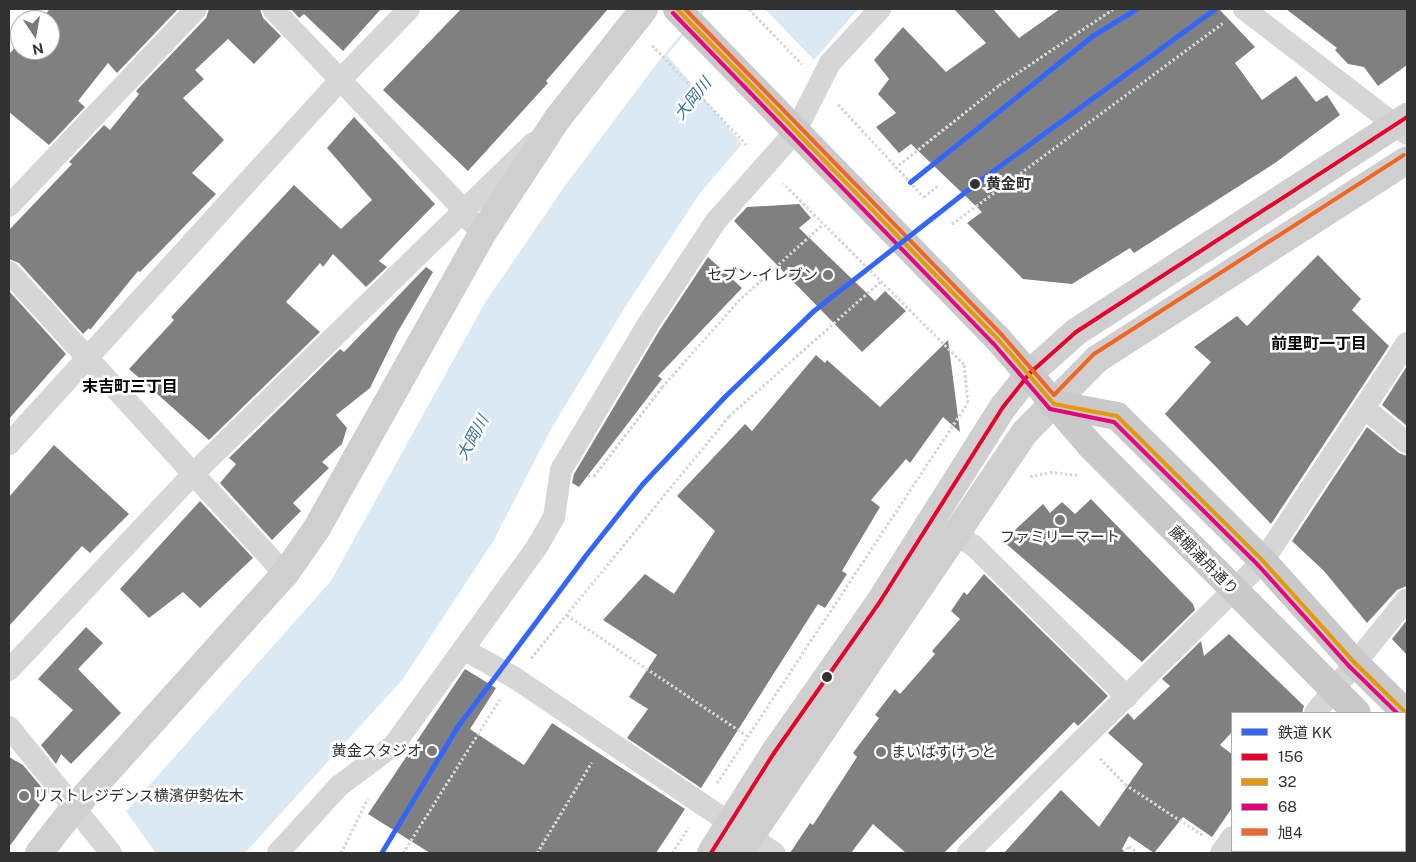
<!DOCTYPE html>
<html>
<head>
<meta charset="utf-8">
<style>
	body { margin:0 }
	#map { position:relative; width:1416px; height:862px; overflow:hidden; background:#fff; font-family:"Public Sans","Noto Sans JP",sans-serif }
	div>[style] { position:absolute }
	[style*='--x'] { left:calc(var(--x)*1px); top:calc(var(--y)*1px); width:calc(var(--w)*1px); rotate:calc(var(--a)*1deg) }
	.water>* { inset:0; background:#dbe9f4 }
	.pier>* { inset:0; background:#fff }
	.building>* { inset:0; background:#808080 }
	.path>* { height:3px; margin-top:-1.5px; transform-origin:0; background:repeating-linear-gradient(90deg,#d6d6d6 0 2.5px,transparent 0 5px) }
	.street>* { height:22px; margin:-11px; padding:0 11px; transform-origin:11px; border-radius:11px; background:#d6d6d6 }
	.secondary>* { height:28px; margin:-14px; padding:0 14px; transform-origin:14px; border-radius:14px; background:#cfcfcf }
	.primary>* { height:28px; margin:-14px; padding:0 14px; transform-origin:14px; border-radius:14px; background:#c9c9c9 }
	.bus-1>* { height:4px; margin:-2px; padding:0 2px; transform-origin:2px; border-radius:2px; background:#e4002b }
	.bus-2>* { height:4px; margin:-2px; padding:0 2px; transform-origin:2px; border-radius:2px; background:#e39a05 }
	.bus-3>* { height:4px; margin:-2px; padding:0 2px; transform-origin:2px; border-radius:2px; background:#e5007d }
	.bus-4>* { height:4px; margin:-2px; padding:0 2px; transform-origin:2px; border-radius:2px; background:#f26522 }
	.rail-1>* { height:5px; margin:-2.5px; padding:0 2.5px; transform-origin:2.5px; border-radius:2.5px; background:#36f }
	.dots>* { width:14px; height:14px; translate:-50% -50%; box-sizing:border-box; border:2px solid #fff; border-radius:50% }
	span { translate:-50% -50%; white-space:nowrap; text-align:center; line-height:1.15; -webkit-text-stroke:5px #fff; paint-order:stroke }
	.stop-label { font-size:15px; color:#323232; font-weight:700 }
	.left { translate:0 -50%; text-align:left }
	.poi-label { font-size:15px; color:#323232 }
	.right { translate:-100% -50%; text-align:right }
	.street-label { font-size:15px; color:#323232 }
	.water-label { font-size:16px; color:#39719b; font-style:italic }
	.neighbourhood-label { font-size:16px; color:#000; font-weight:700 }
	.frame { position:absolute; inset:0; border:10px solid #323232; pointer-events:none }
	.legend { position:absolute; left:1231px; top:712px; width:175px; height:140px; box-sizing:border-box; background:#fff; border:1px solid #adadad; margin:0; padding:6px 9px; list-style:none; font-size:15px; color:#323232 }
	.legend li { display:flex; align-items:center; gap:10px; height:25px }
	.legend b { width:25px; border:1px solid #adadad }
	.north { position:absolute; left:10px; top:10px; width:50px; height:50px; box-sizing:border-box; background:#fff; border:1px solid #adadad; border-radius:50%; rotate:168deg; font-size:14px; font-weight:700; line-height:20px; text-align:center; color:#323232 }
	.north::after { content:''; display:block; margin:auto; width:18px; height:22px; background:#7a7a7a; clip-path:polygon(50% 0,100% 100%,50% 72%,0 100%) }
</style>
</head>
<body>
<div id="map">
	<div class="water">
		<div style="clip-path:polygon(702px 9px,858px 9px,700px 193px,627px 304px,551px 429px,494px 540px,402px 680px,245px 853px,89px 853px,331px 581px,486px 301px,567px 183px,658px 62px)"></div>
	</div>
	<div class="pier">
		<div style="clip-path:polygon(706px 9px,765px 9px,814px 60px,743px 145px,667px 55px)"></div>
		<div style="clip-path:polygon(123px 807px,156px 853px,86px 853px,98px 838px)"></div>
	</div>
	<div class="building">
		<div style="clip-path:polygon(50px 9px,178px 9px,117px 73px,108px 63px,78px 101px,85px 107px,49px 145px,9px 112px,9px 54px,20px 42px,20px 50px,50px 50px,50px 20px,40px 20px)"></div>
		<div style="clip-path:polygon(209px 9px,260px 9px,263px 18px,281px 36px,254px 64px,228px 39px,195px 70px,204px 79px,183px 98px,224px 140px,192px 173px,216px 194px,140px 272px,138px 271px,90px 330px,89px 328px,83px 334px,19px 263px,9px 259px,9px 230px,72px 164px,69px 162px,104px 125px,110px 130px,139px 94px,136px 91px,206px 18px)"></div>
		<div style="clip-path:polygon(291px 9px,381px 9px,343px 51px,304px 14px,299px 18px)"></div>
		<div style="clip-path:polygon(461px 9px,608px 9px,546px 81px,548px 83px,468px 171px,383px 90px)"></div>
		<div style="clip-path:polygon(954px 9px,993px 9px,1019px 38px,1060px 9px,1219px 9px,1255px 47px,1235px 63px,1262px 100px,1296px 76px,1316px 102px,1327px 95px,1340px 115px,1275px 163px,1134px 253px,1130px 248px,1072px 284px,1023px 279px,967px 223px,982px 212px,911px 144px,899px 153px,876px 127px,896px 113px,878px 94px,889px 79px,874px 60px,903px 27px,946px 72px,986px 43px)"></div>
		<div style="clip-path:polygon(1286px 9px,1407px 9px,1407px 65px,1378px 86px,1364px 67px,1348px 64px,1335px 50px,1337px 48px)"></div>
		<div style="clip-path:polygon(354px 117px,435px 204px,379px 261px,387px 267px,366px 287px,333px 254px,323px 267px,320px 263px,286px 302px,320px 332px,209px 440px,129px 369px,174px 320px,171px 317px,294px 185px,341px 229px,372px 200px,327px 148px)"></div>
		<div style="clip-path:polygon(799px 204px,811px 218px,799px 228px,875px 301px,885px 291px,906px 311px,862px 352px,734px 221px,747px 207px)"></div>
		<div style="clip-path:polygon(1318px 255px,1361px 299px,1352px 310px,1389px 346px,1271px 524px,1165px 414px,1211px 362px,1194px 347px,1237px 316px,1247px 326px)"></div>
		<div style="clip-path:polygon(708px 257px,742px 288px,658px 376px,662px 379px,579px 487px,572px 483px,574px 474px,659px 331px)"></div>
		<div style="clip-path:polygon(426px 267px,433px 272px,397px 333px,370px 388px,336px 415px,347px 428px,342px 444px,322px 462px,329px 468px,293px 503px,301px 511px,272px 540px,220px 483px,236px 464px,229px 458px,340px 349px,344px 352px)"></div>
		<div style="clip-path:polygon(9px 291px,66px 354px,9px 419px)"></div>
		<div style="clip-path:polygon(948px 340px,960px 432px,943px 417px,910px 463px,906px 459px,871px 500px,880px 507px,842px 571px,847px 574px,825px 608px,818px 604px,701px 788px,627px 738px,648px 709px,629px 697px,657px 655px,603px 620px,645px 574px,674px 594px,715px 531px,677px 496px,745px 424px,752px 431px,816px 355px,825px 363px,827px 360px,880px 407px)"></div>
		<div style="clip-path:polygon(1407px 366px,1407px 426px,1382px 405px)"></div>
		<div style="clip-path:polygon(1367px 427px,1399px 453px,1407px 456px,1407px 586px,1397px 590px,1367px 623px,1324px 571px,1292px 541px)"></div>
		<div style="clip-path:polygon(54px 445px,129px 514px,90px 553px,82px 546px,9px 626px,9px 497px)"></div>
		<div style="clip-path:polygon(1091px 499px,1193px 604px,1195px 610px,1142px 662px,1003px 541px,1043px 504px,1050px 513px,1062px 502px,1075px 514px)"></div>
		<div style="clip-path:polygon(200px 501px,253px 558px,200px 608px,183px 592px,149px 618px,120px 589px)"></div>
		<div style="clip-path:polygon(984px 574px,1108px 696px,1078px 726px,1074px 722px,944px 853px,906px 853px,873px 824px,851px 853px,790px 853px,810px 823px,813px 825px,857px 757px,853px 753px,879px 718px,875px 715px,895px 689px,900px 694px,935px 654px,932px 651px,960px 619px,951px 611px,964px 592px,967px 595px)"></div>
		<div style="clip-path:polygon(1407px 620px,1407px 655px,1392px 639px)"></div>
		<div style="clip-path:polygon(86px 627px,103px 643px,78px 669px,121px 713px,71px 764px,61px 754px,56px 764px,41px 745px,73px 710px,38px 679px)"></div>
		<div style="clip-path:polygon(1229px 634px,1304px 706px,1302px 713px,1232px 713px,1232px 732px,1220px 745px,1232px 754px,1232px 808px,1212px 837px,1183px 817px,1154px 853px,1129px 836px,1122px 849px,1126px 853px,1004px 853px,1061px 790px,1099px 827px,1143px 764px,1108px 733px,1128px 713px,1134px 720px,1170px 686px,1162px 679px,1201px 641px,1204px 656px)"></div>
		<div style="clip-path:polygon(465px 669px,496px 688px,470px 729px,524px 765px,552px 723px,685px 809px,656px 853px,430px 853px,368px 814px)"></div>
		<div style="clip-path:polygon(9px 757px,23px 765px,43px 789px,37px 799px,42px 802px,9px 847px)"></div>
	</div>
	<div class="path">
		<div style="--x:749;--y:9;--w:76;--a:46.1"></div>
		<div style="--x:652;--y:45;--w:139;--a:46.5"></div>
		<div style="--x:838;--y:104;--w:127;--a:47.2"></div>
		<div style="--x:924;--y:197;--w:17;--a:-40"></div>
		<div style="--x:895;--y:168;--w:133;--a:-38.6"></div>
		<div style="--x:999;--y:85;--w:137;--a:-33.7"></div>
		<div style="--x:952;--y:224;--w:337;--a:-36.6"></div>
		<div style="--x:588;--y:476;--w:6;--a:0"></div>
		<div style="--x:594;--y:476;--w:112;--a:-52.6"></div>
		<div style="--x:662;--y:387;--w:115;--a:-48.5"></div>
		<div style="--x:738;--y:301;--w:115;--a:-42.2"></div>
		<div style="--x:1030;--y:476;--w:20;--a:-11"></div>
		<div style="--x:1050;--y:472;--w:28;--a:6"></div>
		<div style="--x:567;--y:615;--w:216;--a:33.8"></div>
		<div style="--x:531;--y:658;--w:313;--a:-50.7"></div>
		<div style="--x:729;--y:416;--w:203;--a:-41.6"></div>
		<div style="--x:1100;--y:758;--w:36;--a:46"></div>
		<div style="--x:1125;--y:784;--w:93;--a:33.2"></div>
		<div style="--x:717;--y:783;--w:456;--a:-56.6"></div>
		<div style="--x:968;--y:402;--w:38;--a:-96"></div>
		<div style="--x:964;--y:364;--w:256;--a:-135"></div>
		<div style="--x:1405;--y:798;--w:4;--a:56"></div>
		<div style="--x:341;--y:853;--w:61;--a:-63.9"></div>
		<div style="--x:403;--y:853;--w:182;--a:-57.8"></div>
		<div style="--x:537;--y:853;--w:106;--a:-58.9"></div>
		<div style="--x:672;--y:853;--w:31;--a:-57"></div>
		<div style="--x:1124;--y:853;--w:9;--a:-54"></div>
		<div style="--x:1129;--y:846;--w:12;--a:35"></div>
	</div>
	<div class="street">
		<div style="--x:273;--y:9;--w:277;--a:46.5"></div>
		<div style="--x:464;--y:210;--w:15;--a:58"></div>
		<div style="--x:1244;--y:9;--w:205;--a:37.5"></div>
		<div style="--x:9;--y:206;--w:272;--a:-46.5"></div>
		<div style="--x:9;--y:272;--w:409;--a:47.6"></div>
		<div style="--x:1364;--y:408;--w:55;--a:39.1"></div>
		<div style="--x:9;--y:444;--w:492;--a:-47.7"></div>
		<div style="--x:340;--y:80;--w:99;--a:-45.8"></div>
		<div style="--x:956;--y:534;--w:22;--a:34"></div>
		<div style="--x:974;--y:546;--w:215;--a:44.6"></div>
		<div style="--x:463;--y:649;--w:60;--a:29.1"></div>
		<div style="--x:515;--y:678;--w:313;--a:34"></div>
		<div style="--x:9;--y:670;--w:270;--a:-46.8"></div>
		<div style="--x:194;--y:473;--w:473;--a:-44.2"></div>
		<div style="--x:1315;--y:713;--w:146;--a:-51.1"></div>
		<div style="--x:9;--y:727;--w:162;--a:51"></div>
		<div style="--x:278;--y:853;--w:91;--a:-47.7"></div>
		<div style="--x:339;--y:786;--w:69;--a:-36.7"></div>
		<div style="--x:394;--y:745;--w:246;--a:-54.2"></div>
		<div style="--x:538;--y:545;--w:32;--a:-60"></div>
		<div style="--x:554;--y:517;--w:48;--a:-81.5"></div>
		<div style="--x:561;--y:470;--w:170;--a:-59.2"></div>
		<div style="--x:648;--y:324;--w:123;--a:-56.6"></div>
		<div style="--x:716;--y:221;--w:119;--a:-48.4"></div>
		<div style="--x:795;--y:132;--w:77;--a:-63.1"></div>
		<div style="--x:830;--y:63;--w:74;--a:-47.2"></div>
		<div style="--x:968;--y:853;--w:415;--a:-44.7"></div>
		<div style="--x:1263;--y:561;--w:261;--a:-56.6"></div>
		<div style="--x:1221;--y:853;--w:19;--a:-55"></div>
	</div>
	<div class="secondary">
		<div style="--x:39;--y:853;--w:58;--a:-52"></div>
		<div style="--x:75;--y:807;--w:314;--a:-48"></div>
		<div style="--x:285;--y:574;--w:56;--a:-55.2"></div>
		<div style="--x:317;--y:528;--w:334;--a:-60.7"></div>
		<div style="--x:480;--y:237;--w:142;--a:-56.8"></div>
		<div style="--x:558;--y:118;--w:139;--a:-51.7"></div>
		<div style="--x:711;--y:853;--w:118;--a:-57.8"></div>
		<div style="--x:774;--y:753;--w:187;--a:-55"></div>
		<div style="--x:881;--y:600;--w:228;--a:-57.7"></div>
		<div style="--x:1003;--y:407;--w:43;--a:-51.5"></div>
		<div style="--x:1030;--y:373;--w:62;--a:-41.7"></div>
		<div style="--x:1076;--y:332;--w:395;--a:-33"></div>
		<div style="--x:739;--y:853;--w:509;--a:-55.81"></div>
		<div style="--x:1025;--y:432;--w:103;--a:-45.4"></div>
		<div style="--x:1097;--y:359;--w:368;--a:-32.7"></div>
	</div>
	<div class="primary">
		<div style="--x:677;--y:9;--w:460;--a:45.8"></div>
		<div style="--x:998;--y:339;--w:140;--a:49"></div>
		<div style="--x:1090;--y:445;--w:378;--a:45.1"></div>
		<div style="--x:1054;--y:404;--w:64;--a:10.8"></div>
		<div style="--x:1117;--y:416;--w:206;--a:44.8"></div>
		<div style="--x:1263;--y:561;--w:137;--a:48"></div>
		<div style="--x:1355;--y:663;--w:73;--a:44.4"></div>
		<div style="--x:1405;--y:759;--w:3;--a:45"></div>
	</div>
	<div class="bus-1">
		<div style="--x:711;--y:853;--w:118;--a:-57.8"></div>
		<div style="--x:774;--y:753;--w:187;--a:-55"></div>
		<div style="--x:881;--y:600;--w:228;--a:-57.7"></div>
		<div style="--x:1003;--y:407;--w:43;--a:-51.5"></div>
		<div style="--x:1030;--y:373;--w:62;--a:-41.7"></div>
		<div style="--x:1076;--y:332;--w:395;--a:-33"></div>
	</div>
	<div class="bus-2">
		<div style="--x:677;--y:9;--w:460;--a:45.8"></div>
		<div style="--x:998;--y:339;--w:86;--a:49.3"></div>
		<div style="--x:1054;--y:404;--w:64;--a:10.8"></div>
		<div style="--x:1117;--y:416;--w:206;--a:44.8"></div>
		<div style="--x:1263;--y:561;--w:137;--a:48"></div>
		<div style="--x:1355;--y:663;--w:73;--a:44.4"></div>
	</div>
	<div class="bus-3">
		<div style="--x:673;--y:13;--w:460;--a:45.9"></div>
		<div style="--x:993;--y:343;--w:87;--a:49.2"></div>
		<div style="--x:1050;--y:409;--w:65;--a:11.5"></div>
		<div style="--x:1114;--y:422;--w:203;--a:44.8"></div>
		<div style="--x:1258;--y:565;--w:137;--a:48"></div>
		<div style="--x:1350;--y:667;--w:66;--a:44.4"></div>
	</div>
	<div class="bus-4">
		<div style="--x:685;--y:9;--w:455;--a:45.8"></div>
		<div style="--x:1002;--y:335;--w:79;--a:49.1"></div>
		<div style="--x:1054;--y:395;--w:57;--a:-45.7"></div>
		<div style="--x:1094;--y:354;--w:368;--a:-32.7"></div>
	</div>
	<div class="rail-1">
		<div style="--x:910;--y:182;--w:233;--a:-38.7"></div>
		<div style="--x:1092;--y:36;--w:52;--a:-31.5"></div>
		<div style="--x:381;--y:853;--w:147;--a:-58.9"></div>
		<div style="--x:457;--y:727;--w:212;--a:-53.2"></div>
		<div style="--x:584;--y:557;--w:93;--a:-51.5"></div>
		<div style="--x:642;--y:484;--w:120;--a:-46.7"></div>
		<div style="--x:724;--y:397;--w:124;--a:-44"></div>
		<div style="--x:813;--y:311;--w:207;--a:-38.1"></div>
		<div style="--x:976;--y:183;--w:296;--a:-36.1"></div>
	</div>
	<div class="dots">
		<div style="left:975px;top:184px;background:#323232"></div>
		<div style="left:828px;top:275px;background:#7a7a7a"></div>
		<div style="left:1060px;top:520px;background:#7a7a7a"></div>
		<div style="left:827px;top:677px;background:#323232"></div>
		<div style="left:432px;top:751px;background:#7a7a7a"></div>
		<div style="left:881px;top:752px;background:#7a7a7a"></div>
		<div style="left:24px;top:796px;background:#7a7a7a"></div>
	</div>
	<div class="stop-label">
		<span class="left" style="left:986px;top:184px">黄金町</span>
	</div>
	<div class="poi-label">
		<span class="right" style="left:818px;top:275px">セブン-イレブン</span>
		<span style="left:1060px;top:537px">ファミリーマート</span>
		<span class="right" style="left:422px;top:751px">黄金スタジオ</span>
		<span class="left" style="left:891px;top:752px">まいばすけっと</span>
		<span class="left" style="left:34px;top:796px">リストレジデンス横濱伊勢佐木</span>
	</div>
	<div class="street-label">
		<span style="left:1204px;top:560px;rotate:45deg">藤棚浦舟通り</span>
	</div>
	<div class="water-label">
		<span style="left:693px;top:99px;rotate:-51deg">大岡川</span>
		<span style="left:473px;top:438px;rotate:-61deg">大岡川</span>
	</div>
	<div class="neighbourhood-label">
		<span style="left:1319px;top:344px">前里町一丁目</span>
		<span style="left:130px;top:387px">末吉町三丁目</span>
	</div>
	<div class="frame"></div>
	<ul class="legend">
	<li><b style="height:6px;background:#36f"></b>鉄道 KK</li>
	<li><b style="height:6px;background:#e4002b"></b>156</li>
	<li><b style="height:6px;background:#e39a05"></b>32</li>
	<li><b style="height:6px;background:#e5007d"></b>68</li>
	<li><b style="height:6px;background:#f26522"></b>旭4</li>
	</ul>
	<div class="north">N</div>
</div>
</body>
</html>
